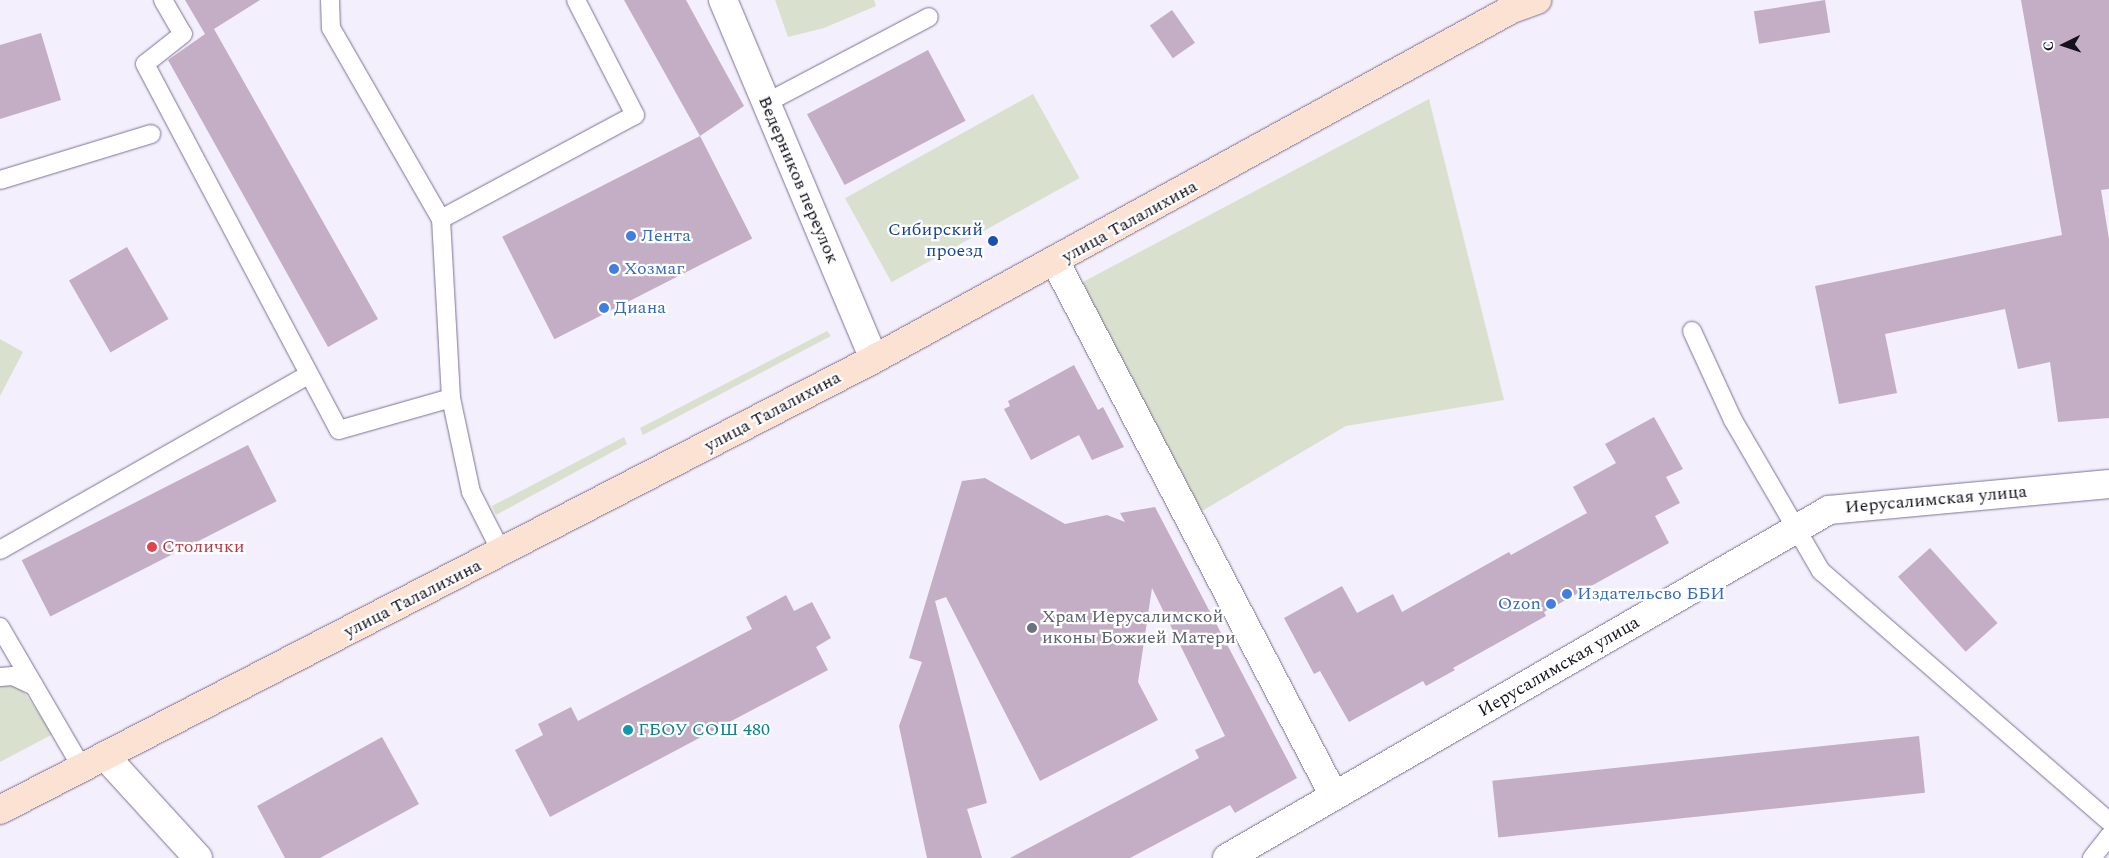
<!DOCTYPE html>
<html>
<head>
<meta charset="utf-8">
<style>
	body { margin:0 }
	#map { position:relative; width:2109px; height:858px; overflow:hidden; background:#f3effd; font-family:Spectral,serif }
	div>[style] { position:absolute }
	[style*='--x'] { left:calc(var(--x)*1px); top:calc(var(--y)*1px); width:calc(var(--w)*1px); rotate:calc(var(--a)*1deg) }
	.green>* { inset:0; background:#d9e1ce; transform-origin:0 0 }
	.building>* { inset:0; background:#c3aec6; transform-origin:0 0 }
	.roads { filter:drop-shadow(0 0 1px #7c7291) drop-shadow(0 0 1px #7c7291) }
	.lane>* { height:18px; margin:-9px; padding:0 9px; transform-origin:9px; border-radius:9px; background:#fff }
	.street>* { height:28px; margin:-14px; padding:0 14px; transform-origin:14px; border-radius:14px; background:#fff }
	.secondary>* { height:28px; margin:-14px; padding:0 14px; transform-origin:14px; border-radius:14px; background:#fce2d2 }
	.dots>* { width:14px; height:14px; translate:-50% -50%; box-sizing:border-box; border:2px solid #fff; border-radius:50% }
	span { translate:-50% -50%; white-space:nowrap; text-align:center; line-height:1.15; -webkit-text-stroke:4.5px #fff; paint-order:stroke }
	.street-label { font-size:18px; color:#14101c }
	.transit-label { font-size:18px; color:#164399 }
	.right { translate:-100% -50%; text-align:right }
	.shop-label { font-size:18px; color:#366cbe }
	.left { translate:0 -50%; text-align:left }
	.health-label { font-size:18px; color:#be3a42 }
	.worship-label { font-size:18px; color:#5b616d }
	.culture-label { font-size:18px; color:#0d838f }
	.north { position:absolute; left:2039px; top:20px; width:50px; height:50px; -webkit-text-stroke:4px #fff; paint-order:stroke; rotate:266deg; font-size:14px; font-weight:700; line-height:20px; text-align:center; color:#14101c }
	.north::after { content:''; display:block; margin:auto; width:18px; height:22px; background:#14101c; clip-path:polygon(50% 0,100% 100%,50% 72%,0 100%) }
</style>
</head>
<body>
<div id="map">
	<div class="green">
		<div style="clip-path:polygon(775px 0,874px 0,876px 6px,824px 28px,788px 37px)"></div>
		<div style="left:1033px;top:94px;width:96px;height:215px;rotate:61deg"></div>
		<div style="clip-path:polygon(1429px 99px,1504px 400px,1346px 426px,1202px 511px,1079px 284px)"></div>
		<div style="clip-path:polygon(827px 331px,831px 336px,643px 435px,640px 428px)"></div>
		<div style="clip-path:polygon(0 339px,23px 352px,0 396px)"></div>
		<div style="clip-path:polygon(624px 437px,627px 444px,496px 515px,492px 506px)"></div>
		<div style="clip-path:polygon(13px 676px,53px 734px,0 762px,0 677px)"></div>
	</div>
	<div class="building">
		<div style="clip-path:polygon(185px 0,260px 0,214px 29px,378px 319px,328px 347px,168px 60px,205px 34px)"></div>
		<div style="clip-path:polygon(624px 0,686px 0,744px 106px,700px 136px)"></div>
		<div style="left:1825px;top:0;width:33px;height:72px;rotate:81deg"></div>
		<div style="clip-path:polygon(2021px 0,2109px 0,2109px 189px,2101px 190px,2109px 239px,2109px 418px,2058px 422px,2050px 362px,2018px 369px,2005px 309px,1885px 334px,1897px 393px,1839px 404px,1815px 286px,2062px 235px)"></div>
		<div style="left:1172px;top:10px;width:40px;height:27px;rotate:55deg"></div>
		<div style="clip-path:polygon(41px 33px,61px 100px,0 119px,0 45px)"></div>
		<div style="left:928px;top:50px;width:80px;height:137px;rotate:62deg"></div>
		<div style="left:700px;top:136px;width:115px;height:222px;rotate:63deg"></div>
		<div style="left:127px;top:247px;width:83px;height:67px;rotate:60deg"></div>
		<div style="clip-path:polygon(1074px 365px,1098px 410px,1103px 407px,1124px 447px,1092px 460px,1079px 435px,1031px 460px,1004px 409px,1010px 406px,1008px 401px)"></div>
		<div style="clip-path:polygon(1654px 417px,1683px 469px,1666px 477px,1680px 503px,1655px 516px,1669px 543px,1544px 612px,1546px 616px,1453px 668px,1455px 670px,1426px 686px,1423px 681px,1349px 722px,1320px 671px,1314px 674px,1284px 618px,1342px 586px,1357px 613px,1393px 594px,1402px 612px,1509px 552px,1511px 555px,1587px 513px,1573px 487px,1616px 463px,1605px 444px)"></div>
		<div style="left:248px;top:445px;width:63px;height:254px;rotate:63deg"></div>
		<div style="clip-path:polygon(985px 478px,1065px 524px,1107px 515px,1125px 522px,1120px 513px,1155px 507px,1297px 778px,1235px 813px,1230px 805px,1130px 858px,1010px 858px,1199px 758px,1195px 750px,1225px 736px,1152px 588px,1138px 682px,1158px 720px,1040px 781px,946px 597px,935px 601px,987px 803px,967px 809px,982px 858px,927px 858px,899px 726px,922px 662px,909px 658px,962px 481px)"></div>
		<div style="left:1930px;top:548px;width:101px;height:43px;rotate:48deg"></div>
		<div style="clip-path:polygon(786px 595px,794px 611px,812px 602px,831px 638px,816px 647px,828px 670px,550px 817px,515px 750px,543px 735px,538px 724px,571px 707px,578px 721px,752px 629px,746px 617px)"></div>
		<div style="left:1919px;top:736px;width:57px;height:429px;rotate:84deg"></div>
		<div style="clip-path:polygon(382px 737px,419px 804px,320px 858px,285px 858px,257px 806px)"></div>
	</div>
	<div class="roads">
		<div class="lane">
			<div style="--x:163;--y:0;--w:39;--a:60"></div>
			<div style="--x:183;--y:34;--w:48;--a:141.7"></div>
			<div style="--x:145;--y:64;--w:414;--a:62.1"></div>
			<div style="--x:339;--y:430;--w:116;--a:-15.9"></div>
			<div style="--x:330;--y:0;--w:28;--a:88"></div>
			<div style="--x:331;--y:28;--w:220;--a:60.1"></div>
			<div style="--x:441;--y:219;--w:179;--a:86.8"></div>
			<div style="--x:451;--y:398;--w:96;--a:78"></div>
			<div style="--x:471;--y:492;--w:68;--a:63.1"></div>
			<div style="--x:766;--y:103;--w:184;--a:-27.8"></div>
			<div style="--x:0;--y:180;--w:158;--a:-16.9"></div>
			<div style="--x:441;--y:219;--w:220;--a:-28.2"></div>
			<div style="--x:635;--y:115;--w:129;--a:-117.2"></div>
			<div style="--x:1692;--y:331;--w:98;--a:65.3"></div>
			<div style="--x:1733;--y:420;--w:175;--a:59.8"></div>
			<div style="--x:1821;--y:571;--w:381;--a:41"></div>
			<div style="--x:0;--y:550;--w:354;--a:-29.6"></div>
			<div style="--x:0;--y:627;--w:163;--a:59.8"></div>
			<div style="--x:0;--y:677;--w:13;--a:-4"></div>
			<div style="--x:13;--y:676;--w:23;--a:25"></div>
			<div style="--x:2092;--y:858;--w:28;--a:-52"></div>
		</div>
		<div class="street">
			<div style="--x:723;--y:0;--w:389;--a:67.2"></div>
			<div style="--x:1056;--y:263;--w:601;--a:62.45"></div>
			<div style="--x:105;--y:756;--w:138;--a:47.6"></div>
			<div style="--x:1227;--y:858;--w:695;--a:-30.03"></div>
			<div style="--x:1829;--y:510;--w:281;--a:-5.3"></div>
		</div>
		<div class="secondary">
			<div style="--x:0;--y:810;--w:984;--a:-27.29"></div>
			<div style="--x:874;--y:359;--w:728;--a:-28.75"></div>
			<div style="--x:1512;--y:9;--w:27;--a:-20"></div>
		</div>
	</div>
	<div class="dots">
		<div style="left:631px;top:236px;background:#3f7fe0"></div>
		<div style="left:993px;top:241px;background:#1a4fb4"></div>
		<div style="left:614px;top:269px;background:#3f7fe0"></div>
		<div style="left:604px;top:308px;background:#3f7fe0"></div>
		<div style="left:152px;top:547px;background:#e0444e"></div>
		<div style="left:1567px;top:594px;background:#3f7fe0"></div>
		<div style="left:1551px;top:604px;background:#3f7fe0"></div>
		<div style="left:1032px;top:628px;background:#6b7280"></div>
		<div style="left:628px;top:730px;background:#0f9aa8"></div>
	</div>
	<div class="street-label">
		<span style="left:798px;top:180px;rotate:67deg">Ведерников переулок</span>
		<span style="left:1130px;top:222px;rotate:-29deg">улица Талалихина</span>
		<span style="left:773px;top:412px;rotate:-28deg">улица Талалихина</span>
		<span style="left:1936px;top:500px;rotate:-5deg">Иерусалимская улица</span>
		<span style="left:413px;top:599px;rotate:-27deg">улица Талалихина</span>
		<span style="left:1559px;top:667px;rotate:-30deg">Иерусалимская улица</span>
	</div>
	<div class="transit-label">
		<span class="right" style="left:983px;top:241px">Сибирский<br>проезд</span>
	</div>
	<div class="shop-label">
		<span class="left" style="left:641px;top:236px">Лента</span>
		<span class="left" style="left:624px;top:269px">Хозмаг</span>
		<span class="left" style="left:614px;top:308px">Диана</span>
		<span class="left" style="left:1577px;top:594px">Издательсво ББИ</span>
		<span class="right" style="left:1541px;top:604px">Ozon</span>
	</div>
	<div class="health-label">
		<span class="left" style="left:162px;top:547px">Столички</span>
	</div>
	<div class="worship-label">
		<span class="left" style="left:1042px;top:628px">Храм Иерусалимской<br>иконы Божией Матери</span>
	</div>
	<div class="culture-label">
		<span class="left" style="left:638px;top:730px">ГБОУ СОШ 480</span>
	</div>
	<div class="north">С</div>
</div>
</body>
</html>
